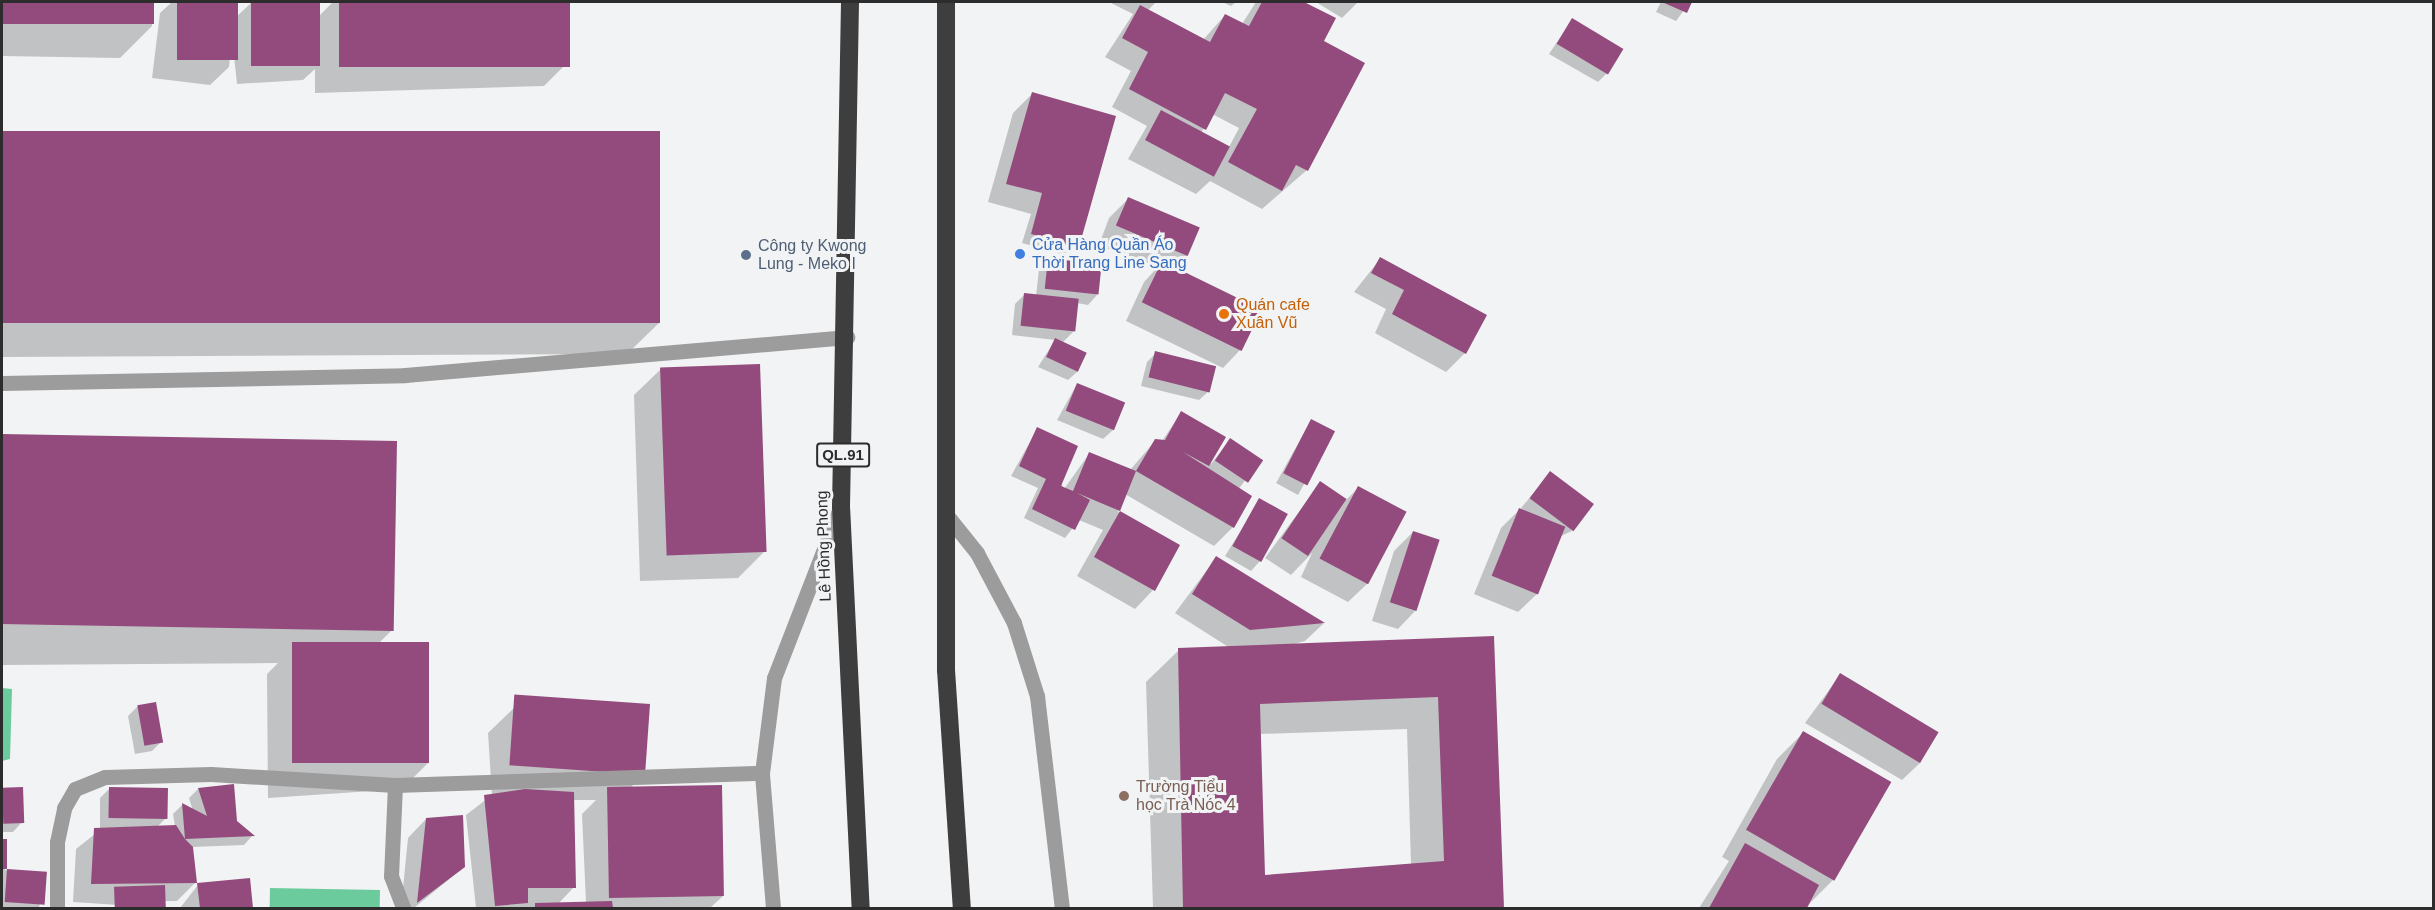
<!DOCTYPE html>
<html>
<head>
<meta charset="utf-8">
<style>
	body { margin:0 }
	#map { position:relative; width:2435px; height:910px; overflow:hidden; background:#f2f3f4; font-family:Helvetica,sans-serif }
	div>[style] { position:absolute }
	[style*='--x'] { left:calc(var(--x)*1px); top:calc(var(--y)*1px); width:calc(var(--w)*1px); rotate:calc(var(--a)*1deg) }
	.forest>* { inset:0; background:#6bcb9d; transform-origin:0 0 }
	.shadow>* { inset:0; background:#0003; transform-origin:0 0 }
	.building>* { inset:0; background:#934b7d; transform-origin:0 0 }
	.lane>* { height:15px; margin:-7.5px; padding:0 7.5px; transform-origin:7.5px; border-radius:7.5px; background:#9d9c9c }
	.street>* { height:15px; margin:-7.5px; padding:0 7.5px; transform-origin:7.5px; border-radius:7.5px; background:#9d9c9c }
	.highway>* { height:18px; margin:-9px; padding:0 9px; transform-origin:9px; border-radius:9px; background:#3f3e3e }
	.dots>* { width:16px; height:16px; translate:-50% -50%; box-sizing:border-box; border:3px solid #f2f3f4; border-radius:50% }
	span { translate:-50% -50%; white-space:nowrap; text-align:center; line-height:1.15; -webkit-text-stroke:6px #f2f3f4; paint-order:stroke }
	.shield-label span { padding:2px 4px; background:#f2f3f4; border:2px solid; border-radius:4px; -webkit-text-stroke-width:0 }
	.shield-label { font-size:15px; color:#2c2c2d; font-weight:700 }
	.shop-label { font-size:16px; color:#366cbe }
	.left { translate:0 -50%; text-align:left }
	.service-label { font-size:16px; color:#4e5e75 }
	.food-label { font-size:16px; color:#c56008 }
	.street-label { font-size:16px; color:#2c2c2d }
	.education-label { font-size:16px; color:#785e54 }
	.frame { position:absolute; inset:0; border:3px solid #2c2c2d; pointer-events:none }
</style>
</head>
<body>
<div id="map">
	<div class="forest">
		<div style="clip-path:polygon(2px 688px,12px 689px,10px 759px,2px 761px)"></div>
		<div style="left:270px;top:888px;width:110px;height:20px;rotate:1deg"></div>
	</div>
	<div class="shadow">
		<div style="clip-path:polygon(2px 2px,152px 2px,152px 26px,120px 58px,2px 56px)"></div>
		<div style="clip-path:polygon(172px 2px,237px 2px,234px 19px,251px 3px,267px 2px,318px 2px,319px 16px,333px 2px,569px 2px,570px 60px,544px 86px,315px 93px,315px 69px,303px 80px,237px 84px,232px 37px,229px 67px,210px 85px,152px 78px,160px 13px)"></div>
		<div style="clip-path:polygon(evenodd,1109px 2px,1156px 2px,1147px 11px,1203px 40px,1225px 15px,1242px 24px,1256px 2px,1302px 2px,1334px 19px,1322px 42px,1307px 170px,1262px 209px,1210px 181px,1196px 194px,1128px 159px,1147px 126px,1112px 107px,1131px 71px,1105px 57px,1133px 14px,1109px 2px,1212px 114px,1239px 128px,1229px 147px,1201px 133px,1212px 114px)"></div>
		<div style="clip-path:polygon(1222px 2px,1236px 2px,1231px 6px)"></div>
		<div style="clip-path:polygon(1316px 2px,1358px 2px,1342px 18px)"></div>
		<div style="clip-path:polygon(1661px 2px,1690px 2px,1676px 21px,1656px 12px)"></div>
		<div style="clip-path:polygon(1572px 20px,1607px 73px,1598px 82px,1549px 54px)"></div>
		<div style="clip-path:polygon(1032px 94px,1078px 247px,1068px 256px,1022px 243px,1031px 214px,988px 202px,1013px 113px)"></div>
		<div style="clip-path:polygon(658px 132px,660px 322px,627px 354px,2px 357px,2px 136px)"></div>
		<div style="clip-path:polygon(1128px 199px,1187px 256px,1174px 269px,1241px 349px,1223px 368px,1126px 321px,1144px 282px,1156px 269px,1099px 245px,1109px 218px)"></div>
		<div style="clip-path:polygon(1049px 259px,1097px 295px,1088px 305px,1077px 303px,1073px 332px,1062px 343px,1078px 371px,1068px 380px,1038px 367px,1055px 340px,1012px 335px,1015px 304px,1024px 295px,1036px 296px,1039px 269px)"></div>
		<div style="clip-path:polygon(1380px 259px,1485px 316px,1465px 353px,1446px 372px,1375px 333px,1386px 309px,1354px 292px)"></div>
		<div style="clip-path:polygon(1156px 353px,1209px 391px,1199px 400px,1141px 386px,1147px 362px)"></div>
		<div style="clip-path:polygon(661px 369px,764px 552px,738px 578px,640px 581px,634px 395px)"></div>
		<div style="clip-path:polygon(1077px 384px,1113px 430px,1103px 439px,1057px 420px)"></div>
		<div style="clip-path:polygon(1181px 413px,1211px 464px,1230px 440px,1260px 460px,1238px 490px,1233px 527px,1214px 546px,1125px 494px,1118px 512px,1178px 546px,1153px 590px,1135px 609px,1077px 576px,1103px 530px,1079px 520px,1065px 538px,1024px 518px,1038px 488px,1011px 476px,1037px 429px,1064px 489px,1089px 454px,1130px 470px,1155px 441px,1160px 444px)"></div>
		<div style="left:1311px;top:420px;width:25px;height:72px;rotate:29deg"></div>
		<div style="clip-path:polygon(395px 443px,392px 630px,377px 645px,429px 762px,402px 789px,268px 798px,267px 674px,278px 663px,2px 665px,2px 446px)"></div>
		<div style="clip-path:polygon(1550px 473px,1572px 531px,1559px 537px,1537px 594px,1518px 612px,1474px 594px,1501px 528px,1519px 510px,1527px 512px,1521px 508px)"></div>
		<div style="clip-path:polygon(1320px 483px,1346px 500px,1358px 488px,1367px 584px,1348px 602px,1301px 577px,1312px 553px,1291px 575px,1265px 558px)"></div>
		<div style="clip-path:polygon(1260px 500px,1260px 561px,1251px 571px,1225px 556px)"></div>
		<div style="clip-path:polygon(1413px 532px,1416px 610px,1398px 629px,1372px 621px,1394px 551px)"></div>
		<div style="clip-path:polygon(evenodd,1216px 558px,1323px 624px,1305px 641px,1290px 645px,1492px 638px,1503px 908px,1153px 908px,1146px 682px,1179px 650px,1230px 648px,1175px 613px,1216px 558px,1407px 729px,1411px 865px,1264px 877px,1259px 734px,1407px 729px)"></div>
		<div style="clip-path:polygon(1840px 675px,1921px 762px,1902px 780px,1805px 723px)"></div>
		<div style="clip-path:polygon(155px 704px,162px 741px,152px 751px,135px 754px,128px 716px,137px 707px)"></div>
		<div style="clip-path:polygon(evenodd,515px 707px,644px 774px,631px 787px,723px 896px,710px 908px,476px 908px,466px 815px,492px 795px,488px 733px,515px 707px,572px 800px,596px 800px,582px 814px,586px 903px,558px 904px,574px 887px,572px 800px)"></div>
		<div style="clip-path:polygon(1803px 733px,1833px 880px,1805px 908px,1699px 908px,1729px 861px,1722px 857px,1777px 759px)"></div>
		<div style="clip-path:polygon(110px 788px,166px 818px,157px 827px,175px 826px,173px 814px,182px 805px,193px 811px,189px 798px,198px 789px,252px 836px,244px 845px,192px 847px,195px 883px,177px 901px,164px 901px,164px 908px,73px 902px,76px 849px,100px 830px,100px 798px)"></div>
		<div style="clip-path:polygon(21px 789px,22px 822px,13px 832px,2px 832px,2px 790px)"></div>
		<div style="clip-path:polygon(426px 819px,464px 867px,414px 908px,401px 908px,408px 838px)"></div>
		<div style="clip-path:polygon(2px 840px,5px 870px,45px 873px,39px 908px,2px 908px)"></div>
		<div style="clip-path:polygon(249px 879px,252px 908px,180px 908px,198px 885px)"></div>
	</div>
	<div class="building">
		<div style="left:2px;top:2px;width:152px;height:22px"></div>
		<div style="left:177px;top:2px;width:61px;height:58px"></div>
		<div style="left:251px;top:2px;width:69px;height:64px"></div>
		<div style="left:339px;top:2px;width:231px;height:65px"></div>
		<div style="clip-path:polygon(1262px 2px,1304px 2px,1336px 18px,1324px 41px,1365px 63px,1308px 171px,1296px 165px,1282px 191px,1228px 162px,1257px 109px,1225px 93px,1206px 130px,1129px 89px,1148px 52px,1122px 38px,1140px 5px,1210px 42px,1225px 14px,1249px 26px)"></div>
		<div style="clip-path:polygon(1662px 2px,1692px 2px,1687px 13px)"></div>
		<div style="left:1572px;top:18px;width:60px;height:30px;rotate:31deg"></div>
		<div style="clip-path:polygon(1032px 92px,1116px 116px,1079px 247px,1031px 234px,1042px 193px,1006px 184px)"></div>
		<div style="left:1161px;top:110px;width:78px;height:34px;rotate:28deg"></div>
		<div style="left:660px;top:131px;width:192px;height:658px;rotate:90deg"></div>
		<div style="left:1128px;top:197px;width:78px;height:31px;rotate:23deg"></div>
		<div style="clip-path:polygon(1380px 257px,1487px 315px,1466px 354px,1392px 314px,1404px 290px,1371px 273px)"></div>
		<div style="left:1048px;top:258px;width:54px;height:31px;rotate:6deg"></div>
		<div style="left:1162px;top:261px;width:111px;height:46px;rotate:26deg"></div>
		<div style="left:1024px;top:293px;width:55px;height:33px;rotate:6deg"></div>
		<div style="left:1055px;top:338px;width:35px;height:21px;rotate:25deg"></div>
		<div style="left:1155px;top:351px;width:63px;height:27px;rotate:14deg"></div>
		<div style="left:760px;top:364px;width:188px;height:100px;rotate:88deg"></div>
		<div style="left:1077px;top:383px;width:52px;height:30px;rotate:22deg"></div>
		<div style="clip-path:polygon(1181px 411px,1226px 437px,1209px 466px,1183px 452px,1252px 496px,1234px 528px,1136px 471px,1155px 439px,1165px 440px)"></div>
		<div style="left:1311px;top:419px;width:27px;height:61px;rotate:27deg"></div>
		<div style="clip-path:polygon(1037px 427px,1078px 446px,1061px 486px,1073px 491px,1089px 452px,1136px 471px,1120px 511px,1180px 545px,1155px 591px,1094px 557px,1120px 511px,1077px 493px,1090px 500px,1075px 530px,1032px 509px,1046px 479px,1019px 466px)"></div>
		<div style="left:1230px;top:438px;width:40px;height:27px;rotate:34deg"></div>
		<div style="left:397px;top:441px;width:190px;height:395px;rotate:91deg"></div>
		<div style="left:1550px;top:471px;width:55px;height:34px;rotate:37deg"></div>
		<div style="left:1320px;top:481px;width:32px;height:69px;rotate:34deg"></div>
		<div style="left:1358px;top:486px;width:55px;height:82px;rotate:28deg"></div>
		<div style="left:1259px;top:498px;width:33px;height:55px;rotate:29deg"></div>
		<div style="left:1519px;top:508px;width:50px;height:73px;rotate:22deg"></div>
		<div style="left:1413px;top:531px;width:28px;height:75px;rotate:18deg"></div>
		<div style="clip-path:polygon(1216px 556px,1325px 623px,1250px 630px,1192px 594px)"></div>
		<div style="clip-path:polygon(evenodd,1494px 636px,1504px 908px,1183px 908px,1178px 648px,1494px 636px,1438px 697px,1444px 861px,1265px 875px,1260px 704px,1438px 697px)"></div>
		<div style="left:429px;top:642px;width:121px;height:137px;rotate:90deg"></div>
		<div style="left:1840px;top:673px;width:115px;height:36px;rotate:31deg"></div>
		<div style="left:156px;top:702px;width:41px;height:19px;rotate:80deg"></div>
		<div style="left:650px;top:704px;width:71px;height:136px;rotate:94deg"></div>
		<div style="left:1803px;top:731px;width:102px;height:114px;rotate:30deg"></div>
		<div style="clip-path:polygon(234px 784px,237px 821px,255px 836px,185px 839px,193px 847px,197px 883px,91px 884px,94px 828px,176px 825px,185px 839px,182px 803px,207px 816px,198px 788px)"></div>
		<div style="left:722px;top:785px;width:111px;height:115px;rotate:89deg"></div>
		<div style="left:23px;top:787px;width:36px;height:21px;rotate:88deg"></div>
		<div style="left:109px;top:787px;width:59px;height:31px;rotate:1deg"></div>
		<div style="clip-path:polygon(525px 789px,574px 792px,576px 888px,528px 888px,528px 903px,495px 906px,484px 795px)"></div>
		<div style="clip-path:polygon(463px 815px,465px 867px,417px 903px,426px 818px)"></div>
		<div style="left:2px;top:839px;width:5px;height:30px"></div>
		<div style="clip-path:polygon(1745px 843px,1819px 885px,1807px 908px,1709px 908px)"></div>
		<div style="left:7px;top:869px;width:40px;height:33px;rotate:4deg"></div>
		<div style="clip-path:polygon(250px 878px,253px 908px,200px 908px,197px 883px)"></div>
		<div style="left:165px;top:885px;width:23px;height:51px;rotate:88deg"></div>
		<div style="clip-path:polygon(612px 901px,613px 908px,535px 908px,535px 903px)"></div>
	</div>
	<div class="lane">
		<div style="--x:2;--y:383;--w:403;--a:-1.1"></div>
		<div style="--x:405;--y:375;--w:444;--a:-4.9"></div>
		<div style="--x:395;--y:785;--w:91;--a:92.5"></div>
		<div style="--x:391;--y:876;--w:34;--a:69"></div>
		<div style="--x:57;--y:908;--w:66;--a:-90"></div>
		<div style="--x:57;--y:842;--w:35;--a:-78"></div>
		<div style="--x:64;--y:808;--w:22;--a:-60"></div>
		<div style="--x:75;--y:789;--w:32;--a:-22"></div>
		<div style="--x:105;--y:777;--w:106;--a:-1.6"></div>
		<div style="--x:211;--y:774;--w:184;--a:3.4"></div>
		<div style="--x:395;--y:785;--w:367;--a:-1.9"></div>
	</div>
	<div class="street">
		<div style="--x:945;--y:513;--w:51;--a:51.3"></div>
		<div style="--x:977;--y:553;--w:79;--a:62.1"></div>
		<div style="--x:1014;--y:623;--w:77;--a:72.5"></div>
		<div style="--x:1037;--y:696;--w:213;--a:83.3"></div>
		<div style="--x:773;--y:908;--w:135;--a:-94.7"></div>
		<div style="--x:762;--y:773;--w:96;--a:-82.8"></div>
		<div style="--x:774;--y:678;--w:182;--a:-68.8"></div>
	</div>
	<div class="highway">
		<div style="--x:850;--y:2;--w:504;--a:91.02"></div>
		<div style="--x:841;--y:506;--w:402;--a:87.2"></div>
		<div style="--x:946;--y:2;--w:668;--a:90"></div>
		<div style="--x:946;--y:670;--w:239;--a:86.2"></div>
	</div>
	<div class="dots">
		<div style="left:1020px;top:254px;background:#3f7fe0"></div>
		<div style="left:746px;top:255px;background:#5c6f8a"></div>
		<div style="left:1224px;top:314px;background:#e8710a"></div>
		<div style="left:1124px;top:796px;background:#8d6e63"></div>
	</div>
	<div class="shield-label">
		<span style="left:843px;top:455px">QL.91</span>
	</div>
	<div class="shop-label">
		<span class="left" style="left:1032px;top:254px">Cửa Hàng Quần Áo<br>Thời Trang Line Sang</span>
	</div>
	<div class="service-label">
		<span class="left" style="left:758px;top:255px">Công ty Kwong<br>Lung - Meko I</span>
	</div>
	<div class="food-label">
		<span class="left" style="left:1236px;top:314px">Quán cafe<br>Xuân Vũ</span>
	</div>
	<div class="street-label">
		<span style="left:824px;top:546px;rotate:-92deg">Lê Hồng Phong</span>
	</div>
	<div class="education-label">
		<span class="left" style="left:1136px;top:796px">Trường Tiểu<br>học Trà Nóc 4</span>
	</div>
	<div class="frame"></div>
</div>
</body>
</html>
